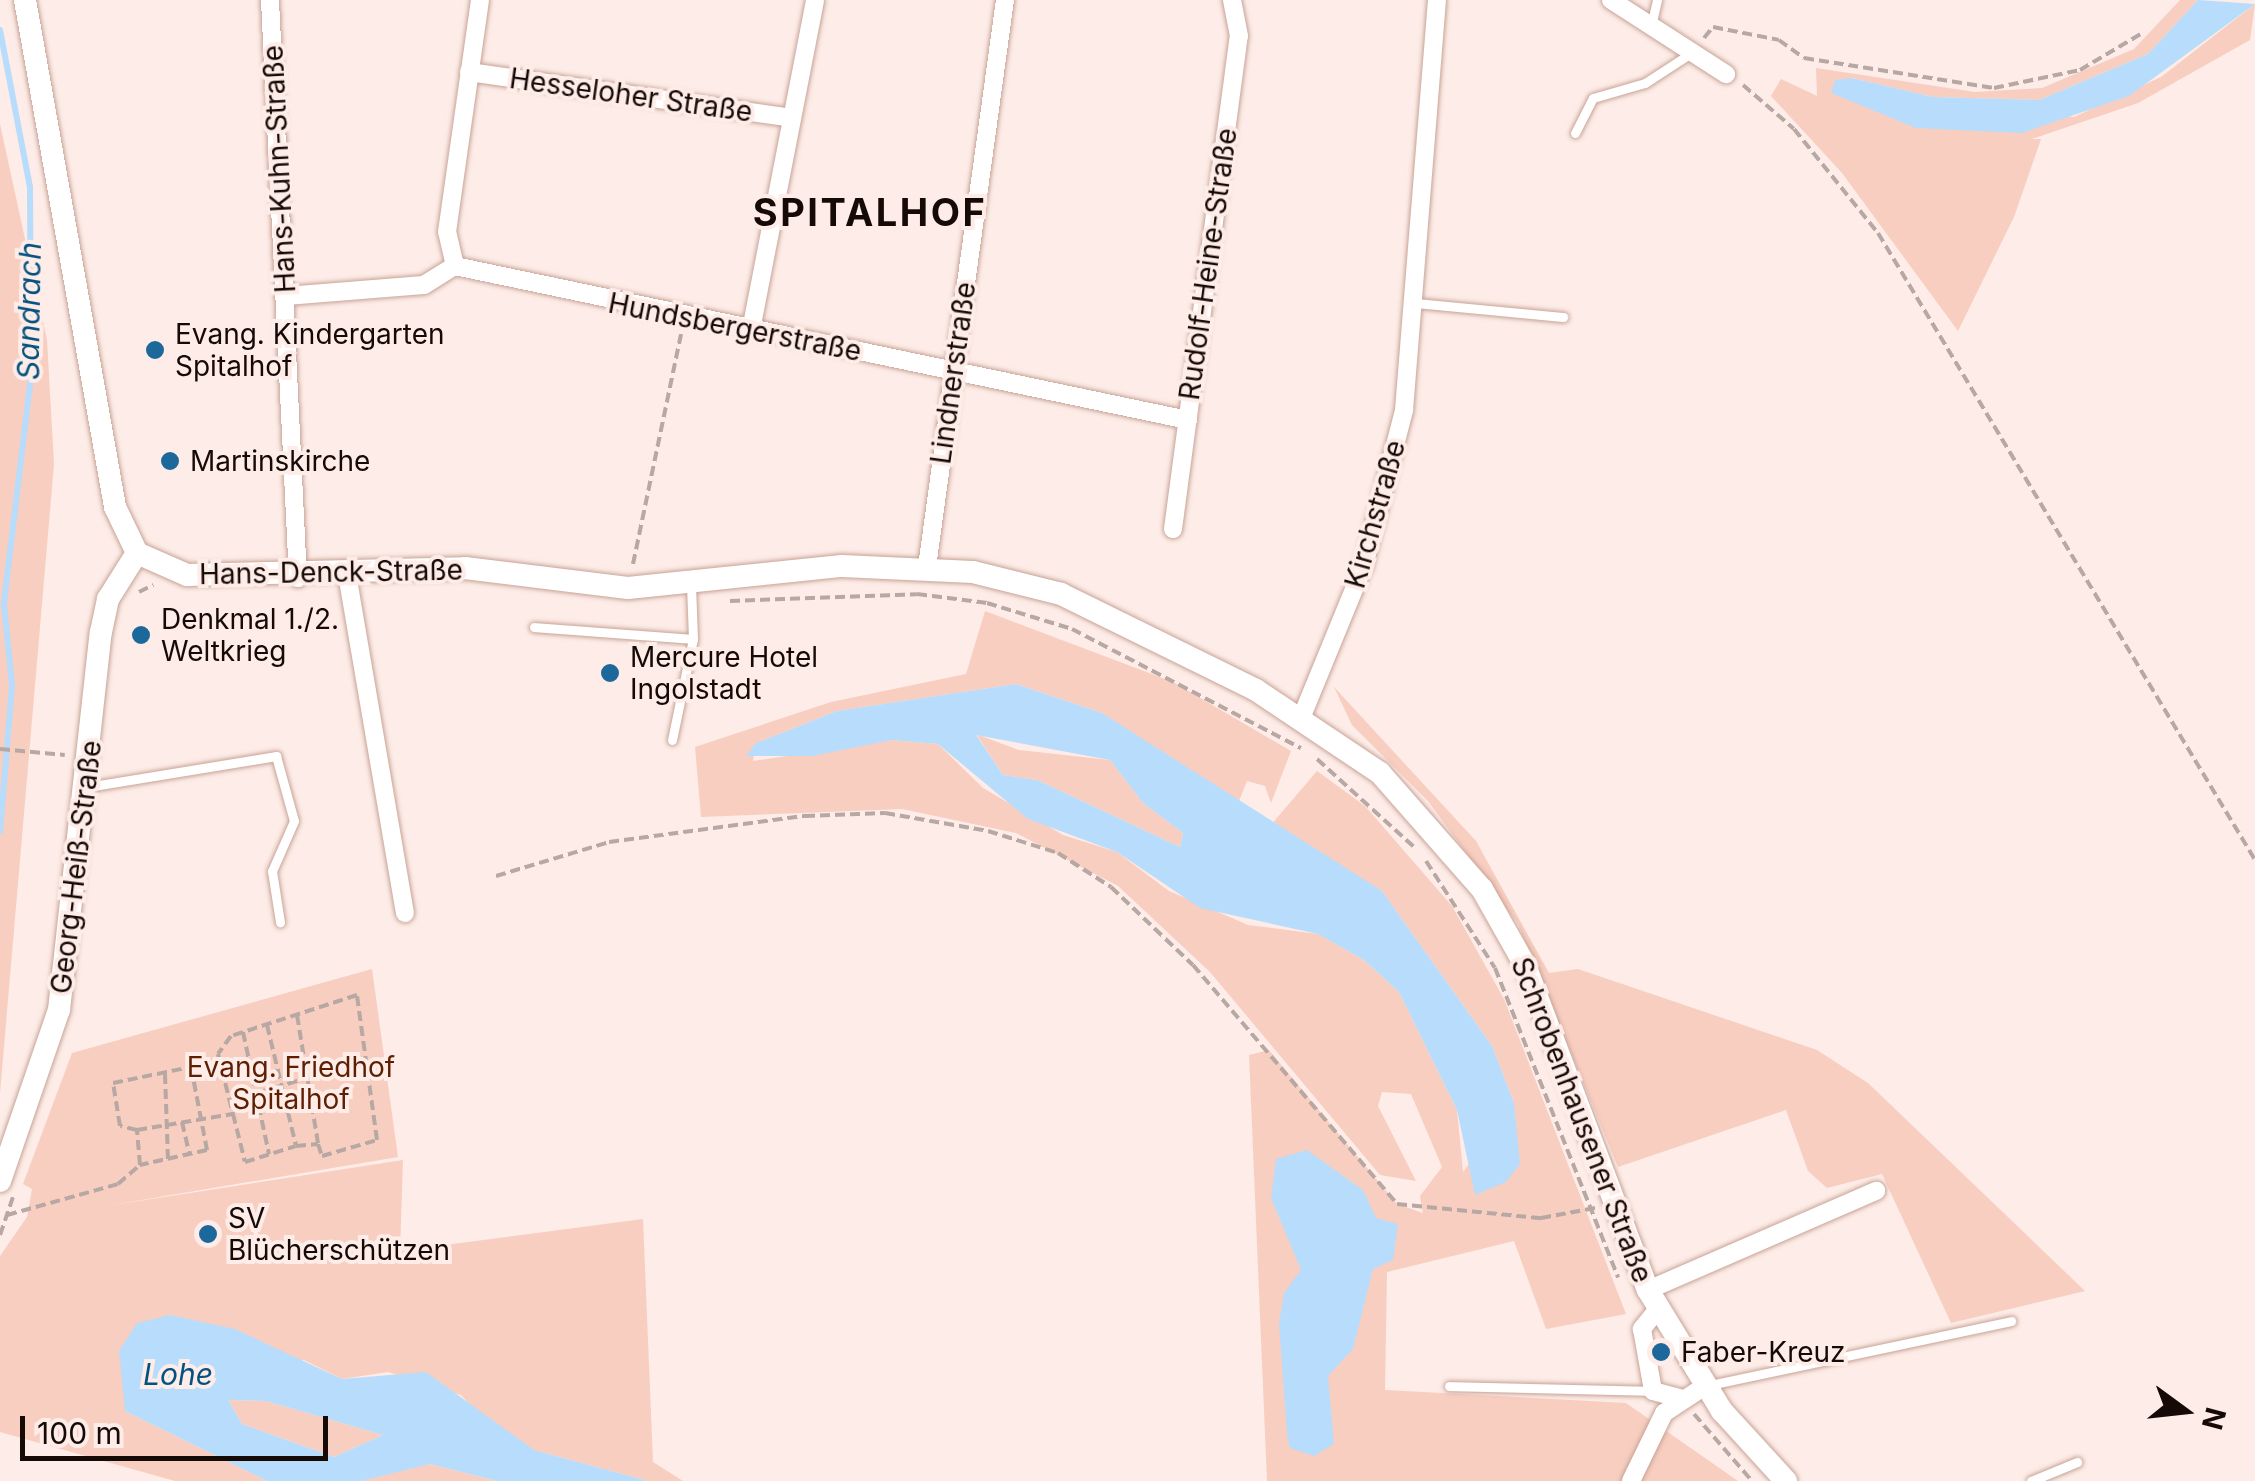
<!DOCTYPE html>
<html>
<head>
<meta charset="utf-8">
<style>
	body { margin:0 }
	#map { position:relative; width:2255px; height:1481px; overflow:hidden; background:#fdece7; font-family:Inter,sans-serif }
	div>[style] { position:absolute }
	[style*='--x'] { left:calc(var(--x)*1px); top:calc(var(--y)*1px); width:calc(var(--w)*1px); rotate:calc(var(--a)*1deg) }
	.green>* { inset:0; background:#f8cec0 }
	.water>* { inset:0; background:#b8dcfb }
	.stream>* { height:6px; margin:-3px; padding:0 3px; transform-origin:3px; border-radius:3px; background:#b8dcfb }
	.path>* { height:4px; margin-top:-2px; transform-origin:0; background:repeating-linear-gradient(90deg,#b8a8a3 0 10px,transparent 0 15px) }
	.roads { filter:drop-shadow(0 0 2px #c8a396) drop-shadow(0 0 2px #c8a396) }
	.lane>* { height:9px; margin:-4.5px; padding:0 4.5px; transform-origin:4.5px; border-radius:4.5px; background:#fff }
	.street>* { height:18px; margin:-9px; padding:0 9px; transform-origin:9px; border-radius:9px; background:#fff }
	.secondary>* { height:22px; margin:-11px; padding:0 11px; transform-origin:11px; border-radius:11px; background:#fff }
	.dots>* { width:28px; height:28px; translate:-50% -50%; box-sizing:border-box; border:5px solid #fdece7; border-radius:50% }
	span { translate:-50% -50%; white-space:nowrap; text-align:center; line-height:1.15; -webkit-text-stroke:8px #fdece7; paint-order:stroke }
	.street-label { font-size:28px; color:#160a06 }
	.poi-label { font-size:28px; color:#160a06 }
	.left { translate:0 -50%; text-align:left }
	.park-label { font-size:28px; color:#5e1e02 }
	.water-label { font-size:30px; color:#055280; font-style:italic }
	.district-label { font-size:38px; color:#160a06; font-weight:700; letter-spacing:2.5px }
	.north { position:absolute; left:2135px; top:1361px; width:100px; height:100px; -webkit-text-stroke:8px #fdece7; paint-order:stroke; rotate:105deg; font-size:28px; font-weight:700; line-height:40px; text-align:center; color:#160a06 }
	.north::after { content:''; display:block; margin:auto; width:35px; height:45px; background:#160a06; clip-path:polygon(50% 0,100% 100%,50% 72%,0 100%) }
	.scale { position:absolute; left:20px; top:1416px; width:308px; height:45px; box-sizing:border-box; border:5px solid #160a06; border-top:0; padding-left:12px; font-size:30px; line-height:35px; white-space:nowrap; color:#160a06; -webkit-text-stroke:8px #fdece7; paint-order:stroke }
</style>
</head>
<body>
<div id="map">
	<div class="green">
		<div style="clip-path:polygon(2180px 0,2198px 0,2148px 54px,2039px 100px,1933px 97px,1852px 78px,1831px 93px,2074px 117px,2161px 77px,2255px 4px,2250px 40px,2138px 103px,2032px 139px,2041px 139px,2014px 217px,1958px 331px,1842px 173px,1771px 96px,1781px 79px,1817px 96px,1816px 68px,1975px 92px,2042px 88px,2134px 49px)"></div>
		<div style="clip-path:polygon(0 124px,47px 340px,54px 464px,0 1093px)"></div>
		<div style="clip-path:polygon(985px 611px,1173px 682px,1291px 751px,1271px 803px,1265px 786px,1247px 781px,1237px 806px,1102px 713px,1016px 684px,837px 711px,756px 743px,753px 761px,892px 740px,938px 744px,983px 788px,1063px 835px,1117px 852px,1169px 891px,1248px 925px,1318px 934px,1364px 960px,1399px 992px,1457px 1110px,1463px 1172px,1514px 1103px,1492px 1046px,1382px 891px,1270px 826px,1317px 771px,1365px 806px,1452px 906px,1504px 999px,1626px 1314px,1546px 1329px,1514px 1241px,1387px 1272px,1385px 1390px,1626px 1403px,1738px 1481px,1267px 1481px,1249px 1055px,1269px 1050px,1397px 1204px,1423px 1213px,1420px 1196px,1442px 1167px,1411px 1094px,1382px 1092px,1378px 1106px,1416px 1181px,1380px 1175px,1210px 972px,1118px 886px,1016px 833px,902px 809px,701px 817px,695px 747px,831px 702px,966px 674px)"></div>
		<div style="clip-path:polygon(1334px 687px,1476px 841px,1549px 973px,1578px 969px,1817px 1050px,1868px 1083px,2085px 1291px,1951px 1323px,1882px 1174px,1827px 1188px,1808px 1171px,1786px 1110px,1618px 1167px,1518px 924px,1428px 801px,1352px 725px)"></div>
		<div style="clip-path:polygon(976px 734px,1019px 750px,1110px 760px,1143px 803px,1183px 833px,1180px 847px,1037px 780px,1003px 775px)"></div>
		<div style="clip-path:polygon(372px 969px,398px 1157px,106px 1206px,403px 1160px,400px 1251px,643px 1219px,653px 1462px,683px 1481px,648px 1481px,534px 1450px,491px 1427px,461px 1395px,388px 1372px,342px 1379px,304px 1360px,125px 1411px,267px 1481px,175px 1481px,0 1432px,0 1256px,27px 1217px,32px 1189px,23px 1184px,72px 1053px)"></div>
		<div style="clip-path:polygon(228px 1400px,266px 1401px,383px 1435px,334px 1457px,242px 1424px)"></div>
		<div style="clip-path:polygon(430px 1464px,497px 1481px,361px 1481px,413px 1466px)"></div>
	</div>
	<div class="water">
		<div style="clip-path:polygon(2198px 0,2255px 4px,2129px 96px,2022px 133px,1916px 128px,1831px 93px,1835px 80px,1852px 78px,1933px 97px,2039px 100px,2148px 54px)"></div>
		<div style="clip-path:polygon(evenodd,1016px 684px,1102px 713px,1382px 891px,1492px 1046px,1514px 1103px,1520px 1164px,1506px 1182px,1475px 1195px,1457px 1110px,1399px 992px,1364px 960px,1318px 934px,1200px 908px,1117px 852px,1028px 819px,938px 744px,892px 740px,812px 756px,746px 756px,756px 743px,837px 711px,1016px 684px,976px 735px,1110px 760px,1143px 803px,1183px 833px,1180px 847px,1037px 780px,1003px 775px,976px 735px)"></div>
		<div style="clip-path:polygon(1307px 1150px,1363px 1190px,1376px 1218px,1398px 1224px,1393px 1260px,1373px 1269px,1353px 1349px,1328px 1376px,1334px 1444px,1314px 1456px,1290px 1448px,1287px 1434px,1279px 1323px,1284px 1293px,1301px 1270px,1271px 1198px,1276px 1159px)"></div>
		<div style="clip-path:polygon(evenodd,170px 1315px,235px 1329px,342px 1379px,426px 1372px,534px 1450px,648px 1481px,497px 1481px,430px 1464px,361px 1481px,267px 1481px,125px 1411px,119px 1351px,137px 1323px,170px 1315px,228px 1400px,266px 1401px,383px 1435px,334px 1457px,242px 1424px,228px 1400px)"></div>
	</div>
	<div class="stream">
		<div style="--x:0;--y:30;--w:160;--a:79.2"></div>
		<div style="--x:30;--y:187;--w:189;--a:89.7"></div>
		<div style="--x:31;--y:376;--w:230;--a:96.8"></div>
		<div style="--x:4;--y:604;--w:82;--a:84.4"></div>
		<div style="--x:12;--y:686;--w:146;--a:94.7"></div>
	</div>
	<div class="path">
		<div style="--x:1704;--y:38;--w:14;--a:-51"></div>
		<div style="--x:1713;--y:27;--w:67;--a:11.1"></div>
		<div style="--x:1779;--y:40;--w:31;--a:36"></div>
		<div style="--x:1804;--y:58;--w:192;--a:9"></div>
		<div style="--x:1994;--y:88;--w:88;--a:-11.8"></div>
		<div style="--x:2080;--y:70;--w:74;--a:-30.7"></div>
		<div style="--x:1743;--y:85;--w:67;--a:40.8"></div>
		<div style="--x:1794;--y:129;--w:134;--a:51.1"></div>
		<div style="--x:1878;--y:233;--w:732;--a:58.98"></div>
		<div style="--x:633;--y:564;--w:235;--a:-78.2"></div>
		<div style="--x:139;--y:592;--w:16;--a:-27"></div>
		<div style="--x:730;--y:601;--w:187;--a:-2.1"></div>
		<div style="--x:917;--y:594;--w:71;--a:7.3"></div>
		<div style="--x:987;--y:603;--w:89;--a:17"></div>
		<div style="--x:1072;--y:629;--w:258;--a:27.5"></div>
		<div style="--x:0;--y:749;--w:65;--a:5.3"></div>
		<div style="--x:1317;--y:759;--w:131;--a:42.2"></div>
		<div style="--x:1426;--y:861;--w:127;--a:57.2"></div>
		<div style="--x:1495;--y:968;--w:333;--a:68.3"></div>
		<div style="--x:496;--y:876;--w:118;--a:-16.7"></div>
		<div style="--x:609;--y:842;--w:198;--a:-7.6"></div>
		<div style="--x:805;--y:816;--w:80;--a:-2.1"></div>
		<div style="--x:885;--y:813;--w:105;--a:9.9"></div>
		<div style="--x:988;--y:831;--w:73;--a:17.4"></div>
		<div style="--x:1058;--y:853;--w:63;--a:32.7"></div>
		<div style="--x:1111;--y:887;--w:113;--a:43.6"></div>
		<div style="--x:1193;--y:965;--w:314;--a:49.5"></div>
		<div style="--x:1397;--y:1204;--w:145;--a:5.6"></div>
		<div style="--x:1541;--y:1218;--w:55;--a:-10.5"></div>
		<div style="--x:297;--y:1015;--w:130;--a:80.7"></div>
		<div style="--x:267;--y:1025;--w:124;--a:76.5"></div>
		<div style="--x:243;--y:1032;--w:125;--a:78"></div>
		<div style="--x:165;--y:1074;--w:85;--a:88"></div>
		<div style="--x:230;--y:1101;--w:80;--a:-16.6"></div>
		<div style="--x:182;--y:1122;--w:31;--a:77"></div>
		<div style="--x:137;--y:1130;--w:17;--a:-167"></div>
		<div style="--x:120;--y:1126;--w:44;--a:-99.2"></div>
		<div style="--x:113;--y:1083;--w:80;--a:-11.6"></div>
		<div style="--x:191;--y:1067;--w:85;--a:79.1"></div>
		<div style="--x:207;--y:1150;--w:69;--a:167.4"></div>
		<div style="--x:7;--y:1215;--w:115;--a:-15.6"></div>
		<div style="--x:118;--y:1184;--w:29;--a:-41"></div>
		<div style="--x:140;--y:1165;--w:35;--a:-95"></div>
		<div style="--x:137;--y:1130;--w:97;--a:-9.5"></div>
		<div style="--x:233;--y:1114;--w:49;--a:76"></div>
		<div style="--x:245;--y:1162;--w:53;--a:-17.4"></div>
		<div style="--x:296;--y:1146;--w:22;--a:-5"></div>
		<div style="--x:318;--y:1144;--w:13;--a:72"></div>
		<div style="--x:322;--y:1156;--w:57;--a:-16.2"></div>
		<div style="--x:377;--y:1140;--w:146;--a:-97.9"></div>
		<div style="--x:357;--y:995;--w:133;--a:162"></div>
		<div style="--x:231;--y:1036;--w:22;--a:126"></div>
		<div style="--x:218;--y:1054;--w:62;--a:76"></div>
		<div style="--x:0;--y:1235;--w:40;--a:-71.1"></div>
		<div style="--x:1694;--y:1414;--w:89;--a:49.1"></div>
	</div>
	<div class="roads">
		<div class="lane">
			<div style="--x:1651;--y:26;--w:27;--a:-77"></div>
			<div style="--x:1575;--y:133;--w:39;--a:-63"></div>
			<div style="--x:1593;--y:98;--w:54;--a:-16.1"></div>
			<div style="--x:1645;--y:83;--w:55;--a:-33.1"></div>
			<div style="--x:1415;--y:303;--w:149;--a:5.4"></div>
			<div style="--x:534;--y:627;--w:159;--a:4.3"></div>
			<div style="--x:672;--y:740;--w:103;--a:-78.3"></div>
			<div style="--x:693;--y:639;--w:54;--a:-92.1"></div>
			<div style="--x:87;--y:787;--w:192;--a:-9.3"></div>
			<div style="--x:276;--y:756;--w:67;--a:74.5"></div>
			<div style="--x:294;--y:821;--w:55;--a:113.7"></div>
			<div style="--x:272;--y:871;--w:52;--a:81.1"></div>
			<div style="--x:1710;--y:1385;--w:308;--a:-12"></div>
			<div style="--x:1449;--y:1386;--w:204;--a:1.4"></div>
			<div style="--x:2031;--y:1481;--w:50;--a:-22.4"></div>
		</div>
		<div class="street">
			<div style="--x:270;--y:0;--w:579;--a:87.23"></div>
			<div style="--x:1611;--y:0;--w:137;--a:32.8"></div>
			<div style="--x:469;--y:72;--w:326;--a:8.1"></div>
			<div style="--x:455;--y:266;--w:749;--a:11.87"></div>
			<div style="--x:455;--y:266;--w:35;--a:-103"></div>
			<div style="--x:447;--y:232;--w:234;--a:-81.9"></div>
			<div style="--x:286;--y:296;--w:138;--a:-4.6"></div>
			<div style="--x:424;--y:285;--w:36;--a:-32"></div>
			<div style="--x:751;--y:330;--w:336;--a:-79"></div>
			<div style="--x:1173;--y:529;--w:497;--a:-82.4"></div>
			<div style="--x:1239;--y:36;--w:37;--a:-101"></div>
			<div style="--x:927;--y:567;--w:572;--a:-82.17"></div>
			<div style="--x:347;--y:574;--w:344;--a:80.3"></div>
			<div style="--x:1302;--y:716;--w:163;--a:-67.7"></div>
			<div style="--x:1364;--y:565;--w:160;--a:-75.5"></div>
			<div style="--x:1404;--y:410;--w:411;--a:-85.4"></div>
			<div style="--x:1648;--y:1290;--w:249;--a:-23.5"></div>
			<div style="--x:1658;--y:1309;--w:26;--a:129"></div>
			<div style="--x:1642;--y:1329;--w:63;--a:79.9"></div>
			<div style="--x:1653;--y:1391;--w:30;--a:15"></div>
			<div style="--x:1631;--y:1481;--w:76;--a:-64.1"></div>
			<div style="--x:1664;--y:1413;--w:49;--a:-33.4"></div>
		</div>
		<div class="secondary">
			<div style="--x:25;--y:0;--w:515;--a:79.93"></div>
			<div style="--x:115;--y:507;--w:51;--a:64.4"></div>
			<div style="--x:137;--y:553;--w:55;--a:23.7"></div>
			<div style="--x:187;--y:575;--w:278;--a:-1.4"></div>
			<div style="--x:465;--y:568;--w:164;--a:7"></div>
			<div style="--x:628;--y:588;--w:215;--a:-5.9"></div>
			<div style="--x:842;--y:566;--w:131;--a:2.6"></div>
			<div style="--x:973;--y:572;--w:91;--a:14"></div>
			<div style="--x:1061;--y:594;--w:217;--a:26.2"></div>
			<div style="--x:1256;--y:690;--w:149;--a:33.8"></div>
			<div style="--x:1380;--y:773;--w:154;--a:48.7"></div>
			<div style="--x:1482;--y:889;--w:87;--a:60.5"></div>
			<div style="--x:1525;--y:965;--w:347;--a:69.3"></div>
			<div style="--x:1648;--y:1290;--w:142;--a:58.6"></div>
			<div style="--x:1722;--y:1411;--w:95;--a:47.6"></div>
			<div style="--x:0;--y:1181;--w:181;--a:-71"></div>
			<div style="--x:59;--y:1010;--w:380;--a:-83.7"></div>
			<div style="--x:101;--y:632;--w:34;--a:-78"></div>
			<div style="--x:108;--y:599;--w:54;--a:-57.8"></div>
		</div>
	</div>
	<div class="dots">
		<div style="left:155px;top:350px;background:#1c689b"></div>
		<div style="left:170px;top:461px;background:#1c689b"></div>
		<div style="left:141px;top:635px;background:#1c689b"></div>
		<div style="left:610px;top:673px;background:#1c689b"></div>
		<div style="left:208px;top:1234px;background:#1c689b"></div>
		<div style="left:1661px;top:1352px;background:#1c689b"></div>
	</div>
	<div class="street-label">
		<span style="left:631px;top:95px;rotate:8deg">Hesseloher Straße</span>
		<span style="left:279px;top:169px;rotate:-93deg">Hans-Kuhn-Straße</span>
		<span style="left:1208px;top:264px;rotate:-82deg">Rudolf-Heine-Straße</span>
		<span style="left:735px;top:327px;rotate:11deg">Hundsbergerstraße</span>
		<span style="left:953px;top:373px;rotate:-82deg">Lindnerstraße</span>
		<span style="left:1375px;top:514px;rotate:-74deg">Kirchstraße</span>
		<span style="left:331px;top:572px;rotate:-1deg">Hans-Denck-Straße</span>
		<span style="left:76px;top:867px;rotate:-83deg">Georg-Heiß-Straße</span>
		<span style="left:1582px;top:1120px;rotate:69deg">Schrobenhausener Straße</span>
	</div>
	<div class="poi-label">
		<span class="left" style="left:175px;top:350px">Evang. Kindergarten<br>Spitalhof</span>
		<span class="left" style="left:190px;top:461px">Martinskirche</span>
		<span class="left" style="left:161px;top:635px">Denkmal 1./2.<br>Weltkrieg</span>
		<span class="left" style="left:630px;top:673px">Mercure Hotel<br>Ingolstadt</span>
		<span class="left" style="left:228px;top:1234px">SV<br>Blücherschützen</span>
		<span class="left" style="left:1681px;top:1352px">Faber-Kreuz</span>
	</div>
	<div class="park-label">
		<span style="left:291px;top:1083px">Evang. Friedhof<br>Spitalhof</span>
	</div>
	<div class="water-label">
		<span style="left:29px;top:311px;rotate:-89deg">Sandrach</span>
		<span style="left:178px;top:1374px">Lohe</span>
	</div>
	<div class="district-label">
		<span style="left:870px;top:213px">SPITALHOF</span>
	</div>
	<div class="north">N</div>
	<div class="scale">100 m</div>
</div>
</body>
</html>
